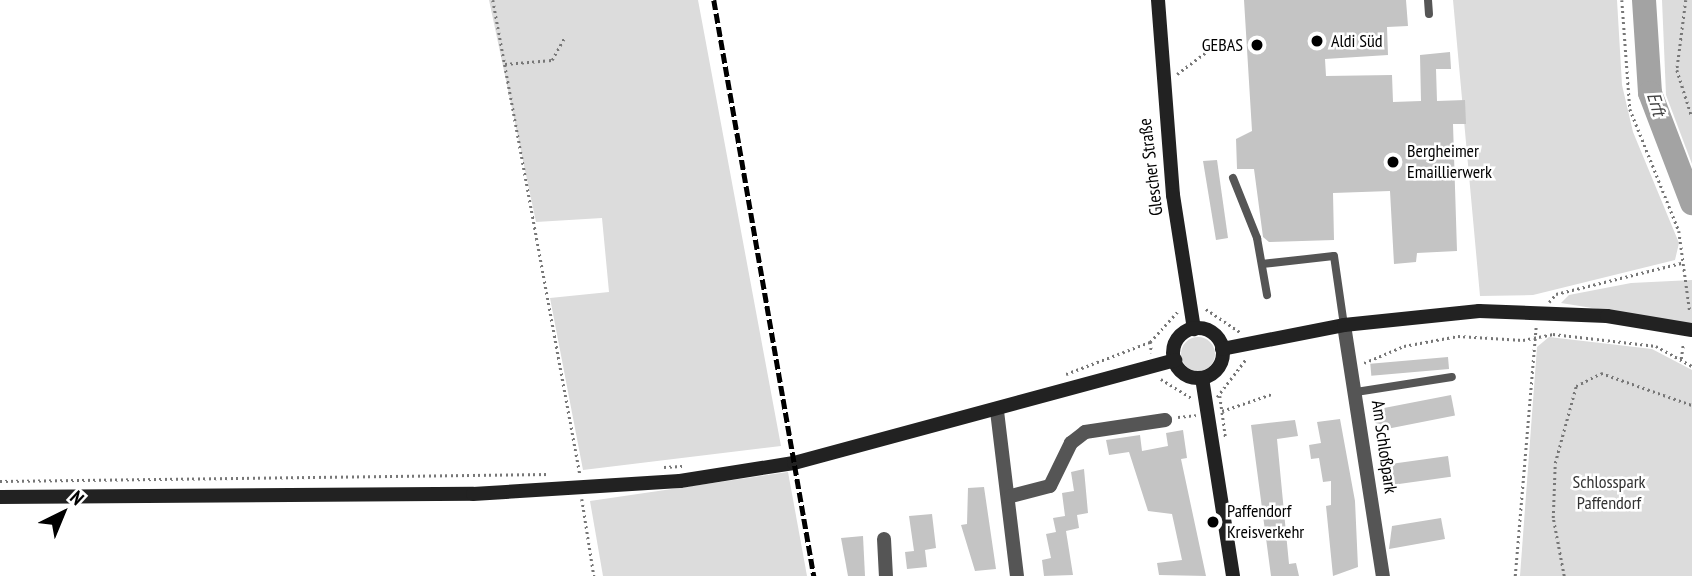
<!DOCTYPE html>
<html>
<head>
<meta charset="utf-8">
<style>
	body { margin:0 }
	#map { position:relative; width:1692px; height:576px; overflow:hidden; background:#fff; font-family:"PT Sans Narrow",sans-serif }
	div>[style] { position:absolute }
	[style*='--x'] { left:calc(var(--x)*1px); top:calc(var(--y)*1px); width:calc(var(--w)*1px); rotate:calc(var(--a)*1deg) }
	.green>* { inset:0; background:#dcdcdc }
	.round { border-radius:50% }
	.river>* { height:24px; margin:-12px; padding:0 12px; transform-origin:12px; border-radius:12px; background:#a3a3a3 }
	.building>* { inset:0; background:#c4c4c4; transform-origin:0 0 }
	.path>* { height:2.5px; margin-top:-1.25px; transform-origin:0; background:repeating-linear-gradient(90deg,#777 0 2px,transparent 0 5.5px) }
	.lane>* { height:8px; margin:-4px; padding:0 4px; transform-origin:4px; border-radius:4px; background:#555 }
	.street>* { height:14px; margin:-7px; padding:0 7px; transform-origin:7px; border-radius:7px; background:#555 }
	.secondary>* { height:14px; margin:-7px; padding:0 7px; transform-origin:7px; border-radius:7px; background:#222 }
	.secondary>.ring { margin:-7px; padding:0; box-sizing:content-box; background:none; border:14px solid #222; border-radius:50% }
	.rail>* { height:4.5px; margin-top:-2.25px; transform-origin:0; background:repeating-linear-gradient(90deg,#000 0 10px,transparent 0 13.5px) }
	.dots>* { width:19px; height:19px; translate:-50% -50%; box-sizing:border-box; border:4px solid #fff; border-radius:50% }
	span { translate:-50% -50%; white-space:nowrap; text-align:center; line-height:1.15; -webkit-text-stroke:5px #fff; paint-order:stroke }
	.poi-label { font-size:18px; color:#000 }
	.left { translate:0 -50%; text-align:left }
	.right { translate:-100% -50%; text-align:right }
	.street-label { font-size:18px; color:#000 }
	.park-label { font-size:18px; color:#333 }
	.water-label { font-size:19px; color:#444; font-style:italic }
	.north { position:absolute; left:28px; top:478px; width:70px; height:70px; -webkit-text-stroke:5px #fff; paint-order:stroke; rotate:43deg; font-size:19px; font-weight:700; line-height:28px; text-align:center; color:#000 }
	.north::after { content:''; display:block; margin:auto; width:24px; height:32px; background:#000; clip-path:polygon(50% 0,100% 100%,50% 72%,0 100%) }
</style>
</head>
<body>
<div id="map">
	<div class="green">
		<div style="clip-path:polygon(489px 0,698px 0,781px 446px,583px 470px,550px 298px,609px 292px,602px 218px,536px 222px)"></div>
		<div style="clip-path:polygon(1453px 0,1617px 0,1622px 85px,1633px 132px,1679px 243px,1675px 260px,1533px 295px,1480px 296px)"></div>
		<div style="clip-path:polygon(1662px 0,1692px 0,1692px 164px,1666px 95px)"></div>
		<div style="clip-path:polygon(1692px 280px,1692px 324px,1561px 303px,1569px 295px,1631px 283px)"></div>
		<div style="clip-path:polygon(1549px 337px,1652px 349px,1692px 370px,1692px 576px,1520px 576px,1537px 347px)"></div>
		<div class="round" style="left:1181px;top:337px;width:34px;height:34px"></div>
		<div style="clip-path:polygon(788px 472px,807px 576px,603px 576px,590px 501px)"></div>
	</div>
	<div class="river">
		<div style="--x:1644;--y:0;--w:93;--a:86.3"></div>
		<div style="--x:1650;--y:93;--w:118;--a:69.1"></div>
	</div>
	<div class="building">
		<div style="clip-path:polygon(1244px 0,1406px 0,1408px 26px,1387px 27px,1388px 55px,1325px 59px,1326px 76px,1392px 75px,1393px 102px,1421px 101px,1420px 55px,1450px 52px,1451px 69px,1436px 69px,1437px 101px,1465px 100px,1466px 124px,1453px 124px,1457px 251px,1417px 253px,1416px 262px,1394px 264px,1390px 191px,1333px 193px,1334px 240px,1269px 242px,1263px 237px,1254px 169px,1237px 169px,1236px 139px,1252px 131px)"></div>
		<div style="clip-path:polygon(1217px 160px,1228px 238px,1216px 240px,1203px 161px)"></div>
		<div style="left:1448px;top:357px;width:12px;height:78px;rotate:85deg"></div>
		<div style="left:1451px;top:395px;width:21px;height:80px;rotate:79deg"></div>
		<div style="clip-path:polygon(1340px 419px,1355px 501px,1358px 567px,1333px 576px,1326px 506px,1331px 505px,1331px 481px,1323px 482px,1319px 458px,1311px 459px,1309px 445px,1321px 443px,1317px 422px)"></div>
		<div style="clip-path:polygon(1295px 420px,1298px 436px,1277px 439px,1289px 564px,1296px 563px,1299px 576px,1271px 576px,1251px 425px)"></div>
		<div style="clip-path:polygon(1183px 430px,1187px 458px,1181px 459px,1206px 576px,1159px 575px,1157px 563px,1182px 560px,1172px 514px,1148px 511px,1129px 452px,1109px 455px,1106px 440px,1140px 435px,1142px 451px,1168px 446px,1166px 433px)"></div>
		<div style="left:1448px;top:456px;width:21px;height:67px;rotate:82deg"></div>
		<div style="clip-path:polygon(1084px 469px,1088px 513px,1077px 515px,1079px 528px,1066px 531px,1073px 575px,1044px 576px,1042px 560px,1051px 558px,1046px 534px,1056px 532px,1053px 518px,1065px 516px,1062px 493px,1074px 491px,1071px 472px)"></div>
		<div style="clip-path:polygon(984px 487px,996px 569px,975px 571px,961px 525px,967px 524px,968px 488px)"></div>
		<div style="clip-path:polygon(932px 514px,936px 548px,925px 550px,927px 567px,907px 569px,905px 552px,914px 551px,909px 516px)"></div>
		<div style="clip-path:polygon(1441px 518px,1445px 539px,1389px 549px,1392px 526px)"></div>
		<div style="clip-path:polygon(863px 536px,865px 576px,848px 576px,841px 538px)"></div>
	</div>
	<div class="path">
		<div style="--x:493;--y:0;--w:483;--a:79.6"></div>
		<div style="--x:1622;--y:0;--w:109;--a:85.8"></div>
		<div style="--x:1630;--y:109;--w:131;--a:68.1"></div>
		<div style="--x:1679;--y:231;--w:82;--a:82.3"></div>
		<div style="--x:1686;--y:0;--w:71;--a:97.3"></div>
		<div style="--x:1677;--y:70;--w:49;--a:72.3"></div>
		<div style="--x:505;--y:64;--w:47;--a:-4.9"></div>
		<div style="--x:552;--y:60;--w:26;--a:-61"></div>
		<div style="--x:1177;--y:74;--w:36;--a:-37"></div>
		<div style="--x:1549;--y:302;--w:11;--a:-49"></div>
		<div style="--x:1556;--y:294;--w:129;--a:-13.9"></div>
		<div style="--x:1206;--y:309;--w:41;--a:34.1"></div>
		<div style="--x:1150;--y:342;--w:11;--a:80"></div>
		<div style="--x:1681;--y:359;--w:14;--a:-82"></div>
		<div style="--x:1364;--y:363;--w:43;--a:-23"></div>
		<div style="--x:1404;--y:346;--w:55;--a:-10.5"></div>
		<div style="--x:1458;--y:336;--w:65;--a:3.5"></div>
		<div style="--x:1523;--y:340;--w:31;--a:-11"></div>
		<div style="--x:1553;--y:334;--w:104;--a:6.6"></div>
		<div style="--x:1656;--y:346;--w:41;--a:29.1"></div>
		<div style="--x:1066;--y:374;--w:90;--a:-20.9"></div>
		<div style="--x:1150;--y:342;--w:43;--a:-47.8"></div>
		<div style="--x:1161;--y:379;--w:38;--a:32"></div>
		<div style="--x:1220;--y:396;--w:44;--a:82.2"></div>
		<div style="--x:1217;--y:397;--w:48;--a:-52.7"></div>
		<div style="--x:1222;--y:411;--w:53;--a:-18.8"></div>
		<div style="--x:1178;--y:417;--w:18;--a:-6"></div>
		<div style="--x:664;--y:467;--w:18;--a:-3"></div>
		<div style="--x:0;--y:481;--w:550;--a:-0.73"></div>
		<div style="--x:582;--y:499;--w:78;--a:81.1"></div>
		<div style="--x:1515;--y:576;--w:252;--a:-85.2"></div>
		<div style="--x:1564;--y:576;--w:59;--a:-100.7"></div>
		<div style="--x:1553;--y:518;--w:55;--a:-87.9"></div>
		<div style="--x:1555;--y:463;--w:80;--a:-74.7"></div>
		<div style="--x:1576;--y:386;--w:28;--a:-27"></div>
		<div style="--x:1601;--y:373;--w:96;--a:19.4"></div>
	</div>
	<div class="lane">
		<div style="--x:1428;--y:0;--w:14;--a:86"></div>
		<div style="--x:1233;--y:178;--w:65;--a:68.2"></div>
		<div style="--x:1257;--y:238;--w:58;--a:80"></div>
		<div style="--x:1262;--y:264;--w:72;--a:-6.3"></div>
		<div style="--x:1334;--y:256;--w:70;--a:81.8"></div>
		<div style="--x:1356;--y:392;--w:97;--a:-8.9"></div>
	</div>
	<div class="street">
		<div style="--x:1344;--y:325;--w:254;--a:81.2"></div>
		<div style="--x:997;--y:411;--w:166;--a:83.1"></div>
		<div style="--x:1011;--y:496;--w:40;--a:-14.4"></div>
		<div style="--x:1050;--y:486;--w:48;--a:-64"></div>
		<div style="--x:1071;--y:443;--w:18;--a:-38"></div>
		<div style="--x:1085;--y:432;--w:81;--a:-8.5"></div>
		<div style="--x:884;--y:539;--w:37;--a:87"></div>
	</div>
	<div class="secondary">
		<div style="--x:1158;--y:0;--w:196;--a:85.6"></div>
		<div style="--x:1173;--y:195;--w:136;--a:81.1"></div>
		<div class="ring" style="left:1173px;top:328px;width:36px;height:36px"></div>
		<div style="--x:1222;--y:349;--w:124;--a:-11.1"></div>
		<div style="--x:1344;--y:325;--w:136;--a:-5.9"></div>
		<div style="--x:1479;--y:311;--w:128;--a:2.2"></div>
		<div style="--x:1607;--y:316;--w:86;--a:9.4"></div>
		<div style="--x:1202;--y:378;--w:200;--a:81.1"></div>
		<div style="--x:0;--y:497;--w:473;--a:-0.4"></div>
		<div style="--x:473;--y:494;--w:207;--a:-3.6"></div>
		<div style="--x:680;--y:481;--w:115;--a:-9"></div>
		<div style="--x:794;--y:463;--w:395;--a:-15.1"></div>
	</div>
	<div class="rail">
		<div style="--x:714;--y:0;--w:585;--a:80.15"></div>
	</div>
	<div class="dots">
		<div style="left:1317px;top:41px;background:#000"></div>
		<div style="left:1257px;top:45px;background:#000"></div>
		<div style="left:1393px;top:162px;background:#000"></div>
		<div style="left:1213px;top:522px;background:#000"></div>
	</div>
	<div class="poi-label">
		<span class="left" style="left:1331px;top:41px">Aldi Süd</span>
		<span class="right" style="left:1243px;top:45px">GEBAS</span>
		<span class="left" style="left:1407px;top:162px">Bergheimer<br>Emaillierwerk</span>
		<span class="left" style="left:1227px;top:522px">Paffendorf<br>Kreisverkehr</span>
	</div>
	<div class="street-label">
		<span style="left:1151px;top:167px;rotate:-97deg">Glescher Straße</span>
		<span style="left:1384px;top:447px;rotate:82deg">Am Schloßpark</span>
	</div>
	<div class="park-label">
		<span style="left:1609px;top:493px">Schlosspark<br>Paffendorf</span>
	</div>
	<div class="water-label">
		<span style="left:1656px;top:104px;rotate:73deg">Erft</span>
	</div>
	<div class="north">N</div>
</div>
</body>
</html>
